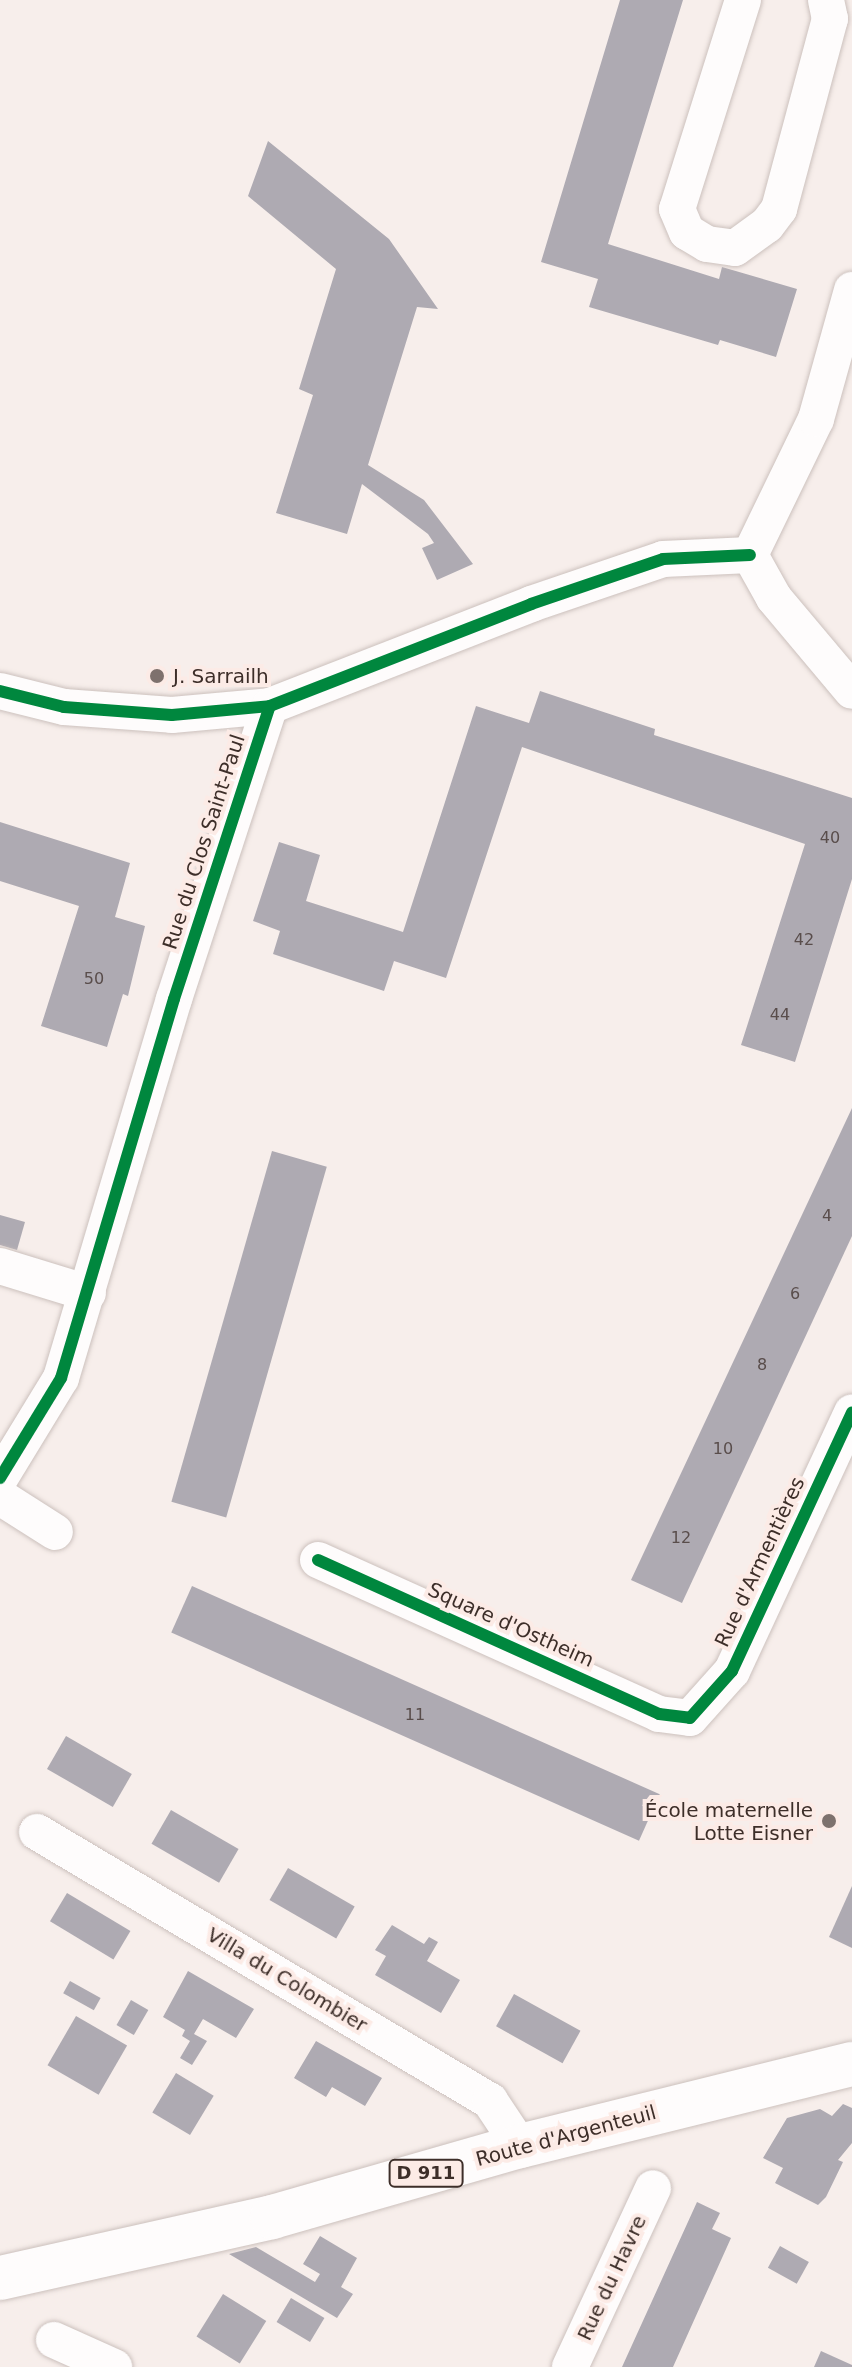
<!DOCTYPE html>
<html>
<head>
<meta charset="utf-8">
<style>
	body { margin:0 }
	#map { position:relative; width:852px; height:2367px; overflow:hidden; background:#f7eeeb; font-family:"DejaVu Sans",sans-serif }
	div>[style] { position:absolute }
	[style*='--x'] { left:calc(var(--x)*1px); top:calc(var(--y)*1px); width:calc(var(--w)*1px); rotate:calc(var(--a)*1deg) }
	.building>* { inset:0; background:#aeaab2; transform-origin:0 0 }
	.roads { filter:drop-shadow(0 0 2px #ccc1bd) drop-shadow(0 0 2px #ccc1bd) }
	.minor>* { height:36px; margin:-18px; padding:0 18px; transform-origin:18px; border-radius:18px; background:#fefcfc }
	.major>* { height:44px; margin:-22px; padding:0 22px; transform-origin:22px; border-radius:22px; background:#fefcfc }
	.cycleway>* { height:12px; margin:-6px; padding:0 6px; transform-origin:6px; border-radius:6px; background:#00873e }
	.dots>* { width:22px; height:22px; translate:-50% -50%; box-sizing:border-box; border:4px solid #fcebe6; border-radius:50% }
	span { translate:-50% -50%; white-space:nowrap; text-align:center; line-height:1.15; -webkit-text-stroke:8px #fcebe6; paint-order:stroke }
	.number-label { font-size:16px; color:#594d4b }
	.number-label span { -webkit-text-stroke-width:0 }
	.shield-label span { padding:2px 6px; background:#fcebe6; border:2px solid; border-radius:6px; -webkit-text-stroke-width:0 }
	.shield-label { font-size:18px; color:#3d2e29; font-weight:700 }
	.poi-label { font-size:20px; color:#3d2e29 }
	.left { translate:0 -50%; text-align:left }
	.right { translate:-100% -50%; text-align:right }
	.street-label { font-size:20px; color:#3d2e29 }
</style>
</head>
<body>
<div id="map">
	<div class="building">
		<div style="clip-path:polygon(620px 0,683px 0,608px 244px,719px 279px,722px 267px,797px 289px,776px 357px,720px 340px,718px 345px,589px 307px,598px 279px,541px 262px)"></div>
		<div style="clip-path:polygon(268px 141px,389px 239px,438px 309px,417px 307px,368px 465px,424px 500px,473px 564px,437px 580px,422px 548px,434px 543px,428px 534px,362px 484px,347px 534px,276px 513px,313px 395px,299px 389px,336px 269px,248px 196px)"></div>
		<div style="clip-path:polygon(540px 691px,655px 729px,654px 735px,852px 798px,852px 879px,795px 1062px,741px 1045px,805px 844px,522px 747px,446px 978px,394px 961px,384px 991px,273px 954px,280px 931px,253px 921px,279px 842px,320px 855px,306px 901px,403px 932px,476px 706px,529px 723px)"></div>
		<div style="clip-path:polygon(0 822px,130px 863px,115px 917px,145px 926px,128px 996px,123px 994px,107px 1047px,41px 1026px,79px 906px,0 881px)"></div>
		<div style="clip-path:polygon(852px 1108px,852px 1236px,682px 1603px,631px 1580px)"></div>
		<div style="left:272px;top:1151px;width:57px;height:365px;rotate:16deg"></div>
		<div style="clip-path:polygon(0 1215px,25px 1222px,17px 1250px,0 1245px)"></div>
		<div style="left:192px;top:1586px;width:512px;height:51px;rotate:24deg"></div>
		<div style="left:66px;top:1736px;width:76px;height:38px;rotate:30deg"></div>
		<div style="left:171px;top:1810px;width:78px;height:39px;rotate:30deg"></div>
		<div style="left:288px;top:1868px;width:77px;height:37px;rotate:30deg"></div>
		<div style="clip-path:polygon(852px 1886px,852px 1948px,829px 1937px)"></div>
		<div style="left:67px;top:1893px;width:74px;height:33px;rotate:31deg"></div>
		<div style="clip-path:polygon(392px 1925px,424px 1944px,429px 1937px,438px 1942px,427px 1961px,460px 1980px,441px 2013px,375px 1975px,386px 1956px,375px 1950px)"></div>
		<div style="clip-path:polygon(188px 1971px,254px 2009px,236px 2038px,203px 2019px,194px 2034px,207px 2041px,192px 2065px,180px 2058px,190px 2041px,182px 2036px,185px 2030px,163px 2017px)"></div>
		<div style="left:70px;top:1981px;width:35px;height:14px;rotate:29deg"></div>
		<div style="left:514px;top:1994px;width:76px;height:37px;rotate:29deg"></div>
		<div style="left:131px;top:2000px;width:20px;height:29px;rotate:30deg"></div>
		<div style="left:76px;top:2016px;width:59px;height:57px;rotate:30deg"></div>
		<div style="clip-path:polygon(316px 2041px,382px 2078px,365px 2106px,332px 2087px,326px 2097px,294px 2078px)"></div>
		<div style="left:176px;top:2073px;width:44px;height:46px;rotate:31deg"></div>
		<div style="clip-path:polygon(843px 2104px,852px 2108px,852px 2143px,838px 2160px,843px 2162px,826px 2197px,818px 2205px,775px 2183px,783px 2168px,763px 2158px,787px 2118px,820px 2109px,832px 2116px)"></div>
		<div style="clip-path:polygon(697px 2202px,720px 2213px,712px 2229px,731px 2238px,673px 2367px,622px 2367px)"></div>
		<div style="clip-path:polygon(320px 2236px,357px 2258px,341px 2287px,353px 2294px,337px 2318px,229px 2254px,256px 2247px,315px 2282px,320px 2274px,303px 2264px)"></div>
		<div style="left:780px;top:2246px;width:33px;height:25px;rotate:29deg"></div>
		<div style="left:223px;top:2294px;width:51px;height:50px;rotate:32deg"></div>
		<div style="left:291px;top:2298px;width:39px;height:28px;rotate:31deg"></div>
		<div style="clip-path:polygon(821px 2351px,852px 2365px,852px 2367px,814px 2367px)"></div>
	</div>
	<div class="roads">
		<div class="minor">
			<div style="--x:743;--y:0;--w:219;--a:107.5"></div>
			<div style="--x:677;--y:209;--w:25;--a:67"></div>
			<div style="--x:687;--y:232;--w:23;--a:31"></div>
			<div style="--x:707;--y:244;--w:28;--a:8"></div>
			<div style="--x:735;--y:248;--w:39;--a:-36"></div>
			<div style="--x:767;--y:225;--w:20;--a:-53"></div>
			<div style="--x:779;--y:209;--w:197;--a:-75"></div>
			<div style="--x:830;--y:19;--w:19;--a:-102"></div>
			<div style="--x:750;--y:555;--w:151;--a:-64.1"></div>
			<div style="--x:816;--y:419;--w:134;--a:-74.4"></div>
			<div style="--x:750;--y:555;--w:49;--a:60.8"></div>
			<div style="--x:774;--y:598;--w:121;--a:50"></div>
			<div style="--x:0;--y:691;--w:66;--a:14"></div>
			<div style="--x:64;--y:707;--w:108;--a:4.2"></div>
			<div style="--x:172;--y:715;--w:98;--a:-5.2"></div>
			<div style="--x:270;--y:706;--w:280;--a:-21.3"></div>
			<div style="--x:531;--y:604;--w:139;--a:-18.8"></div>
			<div style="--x:663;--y:559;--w:87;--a:-2.6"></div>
			<div style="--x:0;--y:1266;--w:92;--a:17.1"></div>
			<div style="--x:0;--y:1478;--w:117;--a:-58.6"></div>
			<div style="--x:61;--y:1378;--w:395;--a:-73.4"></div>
			<div style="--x:174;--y:999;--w:308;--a:-71.9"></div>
			<div style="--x:0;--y:1497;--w:65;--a:32.5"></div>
			<div style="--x:318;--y:1560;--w:374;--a:24.3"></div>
			<div style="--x:659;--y:1714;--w:31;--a:7"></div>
			<div style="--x:690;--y:1718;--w:63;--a:-48.2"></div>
			<div style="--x:732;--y:1671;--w:285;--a:-65.1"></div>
			<div style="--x:37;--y:1832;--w:527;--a:30.7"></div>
			<div style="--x:490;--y:2101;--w:54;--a:56.3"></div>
			<div style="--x:54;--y:2340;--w:66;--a:24.2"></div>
			<div style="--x:570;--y:2367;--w:197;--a:-65.1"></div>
		</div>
		<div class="major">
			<div style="--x:0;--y:2278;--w:279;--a:-12.6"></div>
			<div style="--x:272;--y:2217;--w:258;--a:-16"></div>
			<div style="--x:520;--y:2146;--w:342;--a:-13.9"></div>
		</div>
	</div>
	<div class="cycleway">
		<div style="--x:0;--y:691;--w:66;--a:14"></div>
		<div style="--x:64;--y:707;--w:108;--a:4.2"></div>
		<div style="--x:172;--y:715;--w:98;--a:-5.2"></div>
		<div style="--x:270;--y:706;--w:280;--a:-21.3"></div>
		<div style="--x:531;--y:604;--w:139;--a:-18.8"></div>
		<div style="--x:663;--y:559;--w:87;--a:-2.6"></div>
		<div style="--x:0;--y:1478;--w:117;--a:-58.6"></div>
		<div style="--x:61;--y:1378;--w:395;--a:-73.4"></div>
		<div style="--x:174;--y:999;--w:308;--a:-71.9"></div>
		<div style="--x:318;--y:1560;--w:374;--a:24.3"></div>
		<div style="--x:659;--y:1714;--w:31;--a:7"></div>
		<div style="--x:690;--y:1718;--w:63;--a:-48.2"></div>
		<div style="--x:732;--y:1671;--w:285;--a:-65.1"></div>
	</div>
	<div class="dots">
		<div style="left:157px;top:676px;background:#7e716d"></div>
		<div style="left:829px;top:1821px;background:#7e716d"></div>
	</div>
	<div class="number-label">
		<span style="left:830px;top:838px">40</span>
		<span style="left:804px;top:940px">42</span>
		<span style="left:94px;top:979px">50</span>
		<span style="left:780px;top:1015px">44</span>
		<span style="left:827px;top:1216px">4</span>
		<span style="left:795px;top:1294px">6</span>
		<span style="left:762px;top:1365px">8</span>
		<span style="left:723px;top:1449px">10</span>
		<span style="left:681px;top:1538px">12</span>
		<span style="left:415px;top:1715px">11</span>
	</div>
	<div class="shield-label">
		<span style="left:426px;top:2173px">D 911</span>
	</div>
	<div class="poi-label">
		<span class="left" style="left:173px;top:676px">J. Sarrailh</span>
		<span class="right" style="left:813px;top:1822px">École maternelle<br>Lotte Eisner</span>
	</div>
	<div class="street-label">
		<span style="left:204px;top:842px;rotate:-72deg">Rue du Clos Saint-Paul</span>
		<span style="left:760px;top:1562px;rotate:-65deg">Rue d'Armentières</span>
		<span style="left:511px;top:1625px;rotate:24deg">Square d'Ostheim</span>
		<span style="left:287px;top:1980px;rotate:31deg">Villa du Colombier</span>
		<span style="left:566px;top:2136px;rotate:-15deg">Route d'Argenteuil</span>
		<span style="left:612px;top:2278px;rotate:-65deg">Rue du Havre</span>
	</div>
</div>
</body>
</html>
